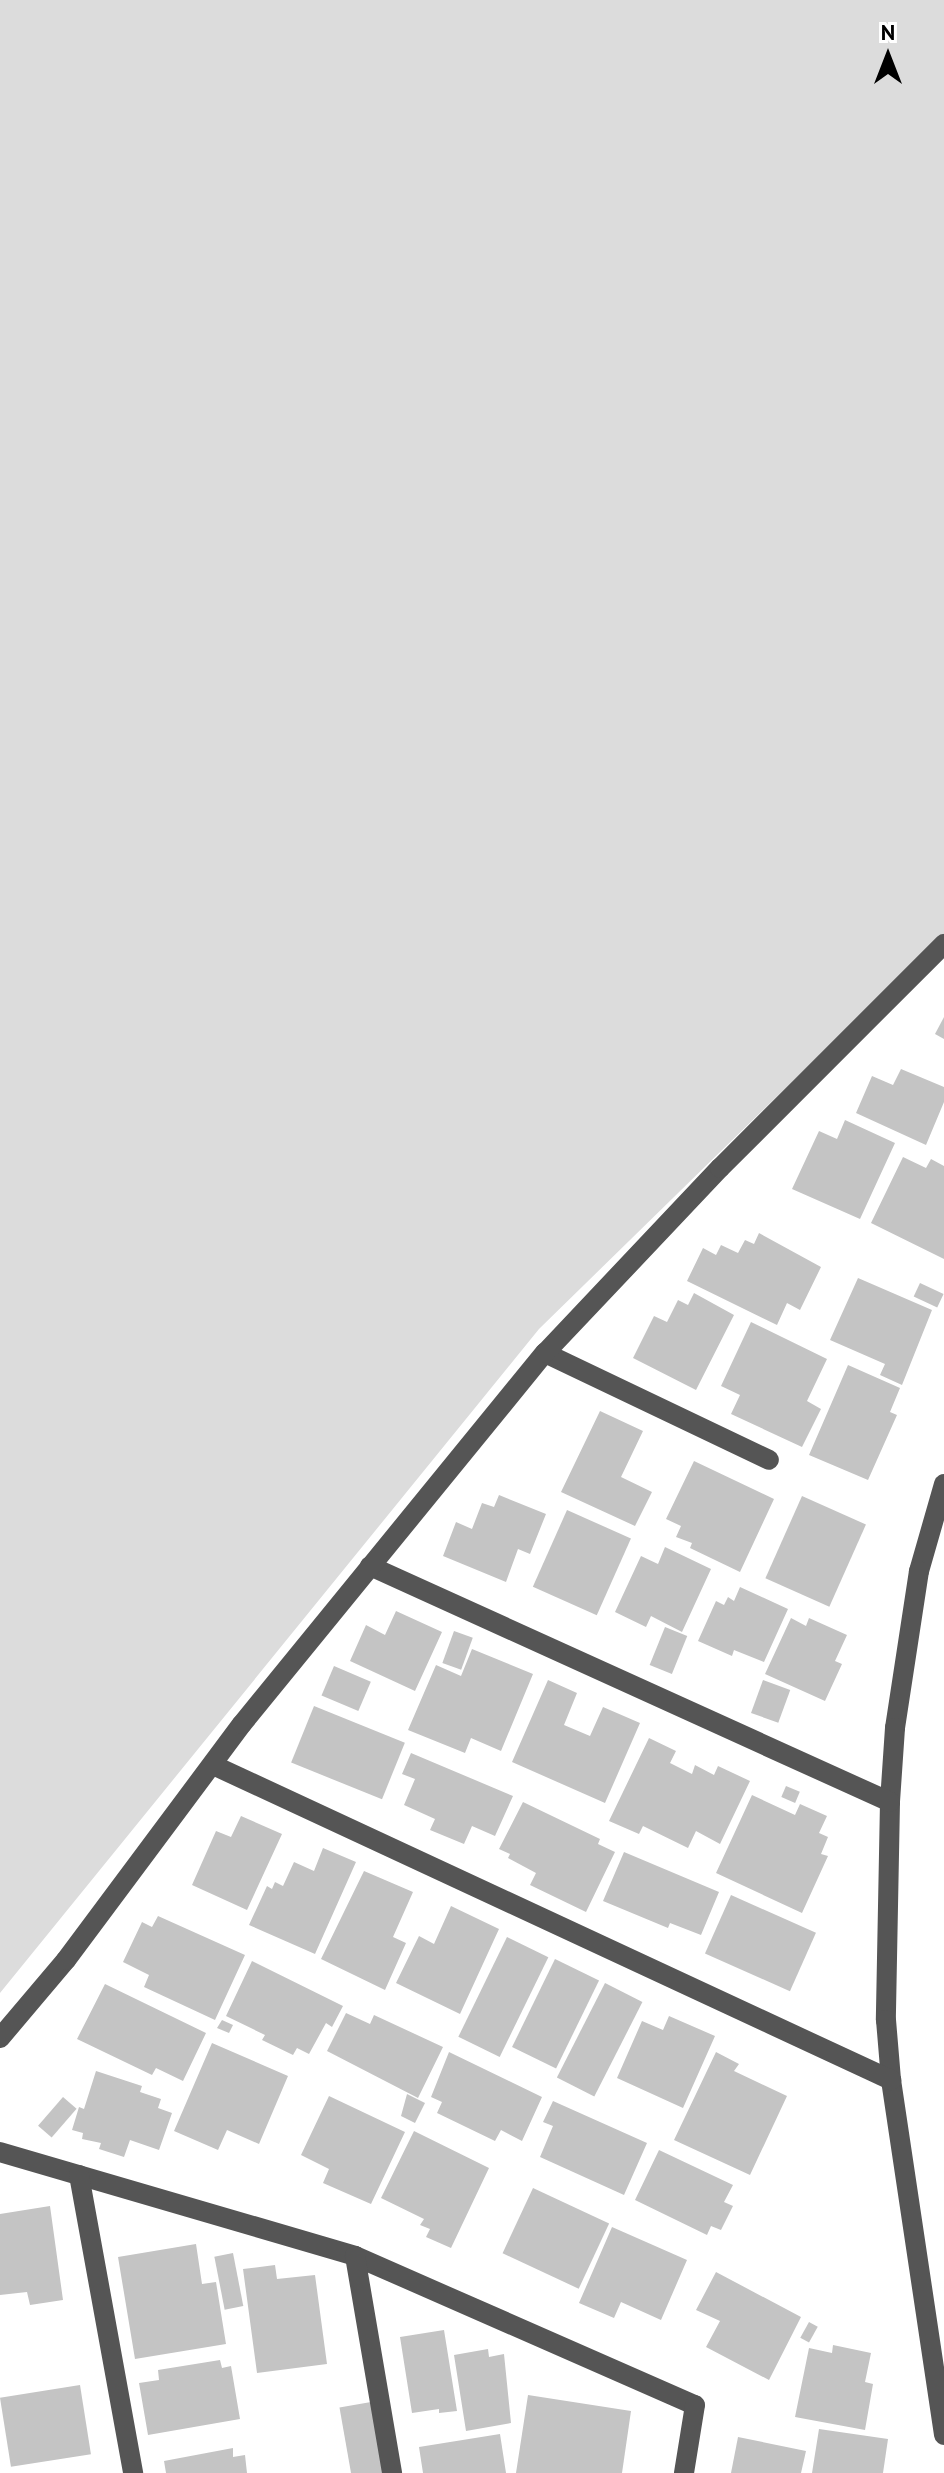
<!DOCTYPE html>
<html>
<head>
<meta charset="utf-8">
<style>
	body { margin:0 }
	#map { position:relative; width:944px; height:2473px; overflow:hidden; background:#fff; font-family:"PT Sans",sans-serif }
	div>[style] { position:absolute }
	[style*='--x'] { left:calc(var(--x)*1px); top:calc(var(--y)*1px); width:calc(var(--w)*1px); rotate:calc(var(--a)*1deg) }
	.green>* { inset:0; background:#dcdcdc }
	.building>* { inset:0; background:#c4c4c4; transform-origin:0 0 }
	.minor>* { height:20px; margin:-10px; padding:0 10px; transform-origin:10px; border-radius:10px; background:#555 }
	span { translate:-50% -50%; white-space:nowrap; text-align:center; line-height:1.15; -webkit-text-stroke:6px #fff; paint-order:stroke }
	.north { position:absolute; left:848px; top:16px; width:80px; height:80px; -webkit-text-stroke:6px #fff; paint-order:stroke; rotate:0deg; font-size:22px; font-weight:700; line-height:32px; text-align:center; color:#000 }
	.north::after { content:''; display:block; margin:auto; width:28px; height:36px; background:#000; clip-path:polygon(50% 0,100% 100%,50% 72%,0 100%) }
</style>
</head>
<body>
<div id="map">
	<div class="green">
		<div style="clip-path:polygon(0 0,944px 0,944px 933px,539px 1329px,0 1993px)"></div>
	</div>
	<div class="building">
		<div style="clip-path:polygon(944px 1017px,944px 1039px,935px 1034px)"></div>
		<div style="clip-path:polygon(901px 1069px,944px 1087px,944px 1102px,926px 1145px,856px 1113px,872px 1076px,893px 1085px)"></div>
		<div style="clip-path:polygon(845px 1120px,895px 1143px,860px 1219px,792px 1189px,819px 1131px,837px 1139px)"></div>
		<div style="clip-path:polygon(903px 1157px,926px 1168px,931px 1159px,944px 1166px,944px 1259px,871px 1223px)"></div>
		<div style="clip-path:polygon(759px 1233px,821px 1267px,800px 1310px,787px 1303px,777px 1325px,687px 1281px,703px 1248px,716px 1255px,721px 1245px,738px 1253px,745px 1240px,754px 1244px)"></div>
		<div style="clip-path:polygon(858px 1278px,932px 1310px,902px 1385px,880px 1375px,885px 1364px,830px 1340px)"></div>
		<div style="left:920px;top:1283px;width:26px;height:15px;rotate:25deg"></div>
		<div style="clip-path:polygon(694px 1293px,734px 1315px,696px 1390px,633px 1358px,654px 1316px,667px 1322px,678px 1300px,688px 1305px)"></div>
		<div style="clip-path:polygon(751px 1322px,827px 1359px,807px 1401px,821px 1409px,802px 1447px,731px 1414px,740px 1395px,721px 1386px)"></div>
		<div style="clip-path:polygon(848px 1365px,900px 1388px,890px 1412px,897px 1415px,868px 1480px,809px 1455px)"></div>
		<div style="clip-path:polygon(600px 1411px,643px 1431px,621px 1477px,652px 1492px,635px 1526px,561px 1492px)"></div>
		<div style="clip-path:polygon(694px 1461px,774px 1499px,740px 1572px,690px 1548px,692px 1543px,676px 1537px,681px 1526px,666px 1519px)"></div>
		<div style="clip-path:polygon(499px 1495px,546px 1514px,530px 1554px,518px 1549px,506px 1582px,443px 1556px,456px 1522px,472px 1529px,482px 1503px,494px 1507px)"></div>
		<div style="left:802px;top:1496px;width:70px;height:90px;rotate:24deg"></div>
		<div style="left:567px;top:1510px;width:70px;height:84px;rotate:24deg"></div>
		<div style="clip-path:polygon(665px 1547px,711px 1569px,682px 1632px,651px 1616px,646px 1627px,615px 1612px,641px 1556px,658px 1564px)"></div>
		<div style="clip-path:polygon(740px 1587px,788px 1609px,764px 1662px,734px 1650px,732px 1656px,698px 1641px,716px 1601px,724px 1605px,728px 1597px,734px 1601px)"></div>
		<div style="clip-path:polygon(396px 1611px,442px 1632px,415px 1691px,350px 1661px,366px 1625px,385px 1635px)"></div>
		<div style="clip-path:polygon(791px 1618px,806px 1626px,809px 1618px,847px 1635px,835px 1661px,842px 1664px,825px 1701px,765px 1674px)"></div>
		<div style="left:665px;top:1627px;width:24px;height:41px;rotate:22deg"></div>
		<div style="left:454px;top:1631px;width:20px;height:34px;rotate:20deg"></div>
		<div style="clip-path:polygon(472px 1649px,533px 1674px,501px 1751px,471px 1738px,465px 1753px,408px 1730px,436px 1665px,461px 1676px)"></div>
		<div style="left:334px;top:1666px;width:40px;height:32px;rotate:23deg"></div>
		<div style="clip-path:polygon(548px 1680px,577px 1693px,564px 1725px,590px 1736px,603px 1707px,640px 1723px,605px 1803px,512px 1762px)"></div>
		<div style="left:763px;top:1680px;width:29px;height:35px;rotate:20deg"></div>
		<div style="left:314px;top:1706px;width:98px;height:61px;rotate:22deg"></div>
		<div style="clip-path:polygon(649px 1738px,676px 1751px,670px 1763px,692px 1774px,695px 1765px,714px 1775px,718px 1766px,750px 1781px,720px 1844px,696px 1831px,688px 1848px,643px 1826px,639px 1834px,609px 1821px)"></div>
		<div style="clip-path:polygon(411px 1753px,513px 1796px,495px 1836px,472px 1826px,464px 1844px,430px 1830px,435px 1819px,404px 1805px,415px 1779px,402px 1774px)"></div>
		<div style="left:786px;top:1786px;width:15px;height:12px;rotate:23deg"></div>
		<div style="clip-path:polygon(752px 1795px,795px 1815px,800px 1804px,827px 1816px,819px 1833px,828px 1837px,821px 1854px,828px 1856px,802px 1913px,716px 1873px)"></div>
		<div style="clip-path:polygon(523px 1802px,600px 1839px,598px 1844px,615px 1852px,586px 1912px,530px 1885px,536px 1873px,508px 1858px,510px 1854px,499px 1849px)"></div>
		<div style="clip-path:polygon(241px 1816px,282px 1834px,247px 1910px,192px 1885px,216px 1831px,231px 1837px)"></div>
		<div style="clip-path:polygon(323px 1848px,356px 1862px,315px 1954px,249px 1925px,267px 1886px,272px 1889px,275px 1882px,283px 1886px,294px 1862px,314px 1871px)"></div>
		<div style="clip-path:polygon(624px 1852px,719px 1892px,701px 1935px,670px 1923px,668px 1928px,603px 1901px)"></div>
		<div style="clip-path:polygon(364px 1871px,413px 1892px,393px 1937px,406px 1943px,385px 1990px,321px 1959px)"></div>
		<div style="left:731px;top:1895px;width:93px;height:64px;rotate:24deg"></div>
		<div style="clip-path:polygon(451px 1906px,499px 1929px,460px 2014px,396px 1983px,419px 1936px,434px 1944px)"></div>
		<div style="clip-path:polygon(158px 1916px,245px 1955px,215px 2020px,144px 1987px,149px 1975px,123px 1962px,142px 1922px,152px 1927px)"></div>
		<div style="left:507px;top:1937px;width:46px;height:111px;rotate:26deg"></div>
		<div style="left:555px;top:1959px;width:49px;height:98px;rotate:26deg"></div>
		<div style="clip-path:polygon(252px 1961px,343px 2006px,332px 2027px,326px 2023px,309px 2054px,297px 2048px,293px 2055px,262px 2040px,265px 2035px,226px 2016px)"></div>
		<div style="left:605px;top:1983px;width:42px;height:106px;rotate:27deg"></div>
		<div style="clip-path:polygon(105px 1984px,206px 2033px,183px 2081px,156px 2068px,152px 2075px,77px 2039px)"></div>
		<div style="clip-path:polygon(346px 2013px,370px 2024px,374px 2015px,443px 2047px,418px 2098px,327px 2051px)"></div>
		<div style="clip-path:polygon(669px 2016px,715px 2036px,683px 2108px,617px 2078px,642px 2021px,663px 2030px)"></div>
		<div style="clip-path:polygon(222px 2020px,233px 2025px,229px 2033px,217px 2028px)"></div>
		<div style="clip-path:polygon(212px 2043px,288px 2076px,259px 2144px,227px 2130px,218px 2150px,174px 2131px)"></div>
		<div style="clip-path:polygon(449px 2052px,542px 2097px,522px 2141px,501px 2130px,495px 2141px,437px 2113px,442px 2102px,431px 2097px)"></div>
		<div style="clip-path:polygon(716px 2052px,739px 2064px,734px 2071px,787px 2096px,750px 2175px,674px 2140px)"></div>
		<div style="clip-path:polygon(96px 2071px,142px 2086px,140px 2092px,161px 2099px,158px 2108px,172px 2113px,159px 2150px,130px 2140px,124px 2157px,99px 2149px,101px 2143px,82px 2139px,83px 2133px,72px 2130px,79px 2107px,84px 2109px)"></div>
		<div style="clip-path:polygon(407px 2094px,425px 2103px,415px 2123px,401px 2116px)"></div>
		<div style="clip-path:polygon(329px 2096px,405px 2132px,371px 2204px,323px 2183px,329px 2169px,301px 2155px)"></div>
		<div style="left:63px;top:2097px;width:18px;height:38px;rotate:41deg"></div>
		<div style="clip-path:polygon(553px 2101px,647px 2143px,624px 2195px,540px 2157px,553px 2126px,543px 2122px)"></div>
		<div style="clip-path:polygon(414px 2131px,489px 2168px,451px 2248px,426px 2237px,430px 2229px,420px 2225px,424px 2219px,381px 2198px)"></div>
		<div style="clip-path:polygon(659px 2150px,733px 2185px,724px 2202px,733px 2206px,721px 2230px,711px 2226px,707px 2235px,635px 2200px)"></div>
		<div style="left:533px;top:2188px;width:84px;height:72px;rotate:25deg"></div>
		<div style="clip-path:polygon(50px 2206px,63px 2300px,30px 2305px,27px 2292px,0 2295px,0 2214px)"></div>
		<div style="clip-path:polygon(612px 2227px,687px 2260px,661px 2320px,621px 2302px,614px 2318px,579px 2303px)"></div>
		<div style="clip-path:polygon(196px 2244px,202px 2284px,216px 2282px,226px 2344px,135px 2359px,118px 2257px)"></div>
		<div style="left:233px;top:2253px;width:54px;height:19px;rotate:79deg"></div>
		<div style="clip-path:polygon(275px 2265px,277px 2279px,315px 2275px,327px 2364px,257px 2373px,243px 2269px)"></div>
		<div style="clip-path:polygon(716px 2272px,801px 2317px,769px 2380px,706px 2347px,720px 2321px,696px 2310px)"></div>
		<div style="left:809px;top:2322px;width:10px;height:18px;rotate:29deg"></div>
		<div style="clip-path:polygon(444px 2330px,457px 2411px,439px 2413px,439px 2409px,412px 2413px,400px 2337px)"></div>
		<div style="clip-path:polygon(833px 2345px,871px 2353px,865px 2382px,873px 2384px,865px 2430px,795px 2417px,809px 2348px,832px 2353px)"></div>
		<div style="clip-path:polygon(488px 2349px,489px 2357px,504px 2354px,511px 2423px,466px 2431px,454px 2355px)"></div>
		<div style="clip-path:polygon(220px 2360px,222px 2368px,231px 2366px,240px 2419px,148px 2435px,139px 2383px,159px 2380px,158px 2370px)"></div>
		<div style="left:80px;top:2385px;width:70px;height:81px;rotate:81deg"></div>
		<div style="clip-path:polygon(528px 2395px,631px 2411px,622px 2473px,516px 2473px)"></div>
		<div style="left:371px;top:2402px;width:72px;height:32px;rotate:80deg"></div>
		<div style="clip-path:polygon(819px 2429px,888px 2439px,883px 2473px,812px 2473px)"></div>
		<div style="clip-path:polygon(500px 2434px,506px 2473px,423px 2473px,419px 2447px)"></div>
		<div style="clip-path:polygon(738px 2437px,806px 2451px,801px 2473px,731px 2473px)"></div>
		<div style="clip-path:polygon(233px 2448px,233px 2457px,245px 2455px,247px 2473px,166px 2473px,164px 2461px)"></div>
	</div>
	<div class="minor">
		<div style="--x:545;--y:1353;--w:248;--a:25.5"></div>
		<div style="--x:944;--y:1484;--w:91;--a:106"></div>
		<div style="--x:919;--y:1571;--w:159;--a:98.7"></div>
		<div style="--x:895;--y:1728;--w:74;--a:93.9"></div>
		<div style="--x:890;--y:1802;--w:218;--a:91.1"></div>
		<div style="--x:886;--y:2020;--w:60;--a:85.2"></div>
		<div style="--x:891;--y:2080;--w:359;--a:81.5"></div>
		<div style="--x:370;--y:1566;--w:571;--a:24.41"></div>
		<div style="--x:213;--y:1765;--w:748;--a:24.92"></div>
		<div style="--x:0;--y:2038;--w:102;--a:-49.8"></div>
		<div style="--x:66;--y:1960;--w:294;--a:-53.3"></div>
		<div style="--x:242;--y:1724;--w:479;--a:-50.8"></div>
		<div style="--x:545;--y:1353;--w:255;--a:-46.6"></div>
		<div style="--x:720;--y:1168;--w:317;--a:-45"></div>
		<div style="--x:0;--y:2152;--w:370;--a:16.3"></div>
		<div style="--x:355;--y:2256;--w:371;--a:23.7"></div>
		<div style="--x:695;--y:2405;--w:69;--a:99.2"></div>
		<div style="--x:79;--y:2175;--w:303;--a:79.7"></div>
		<div style="--x:355;--y:2256;--w:220;--a:80.3"></div>
	</div>
	<div class="north">N</div>
</div>
</body>
</html>
